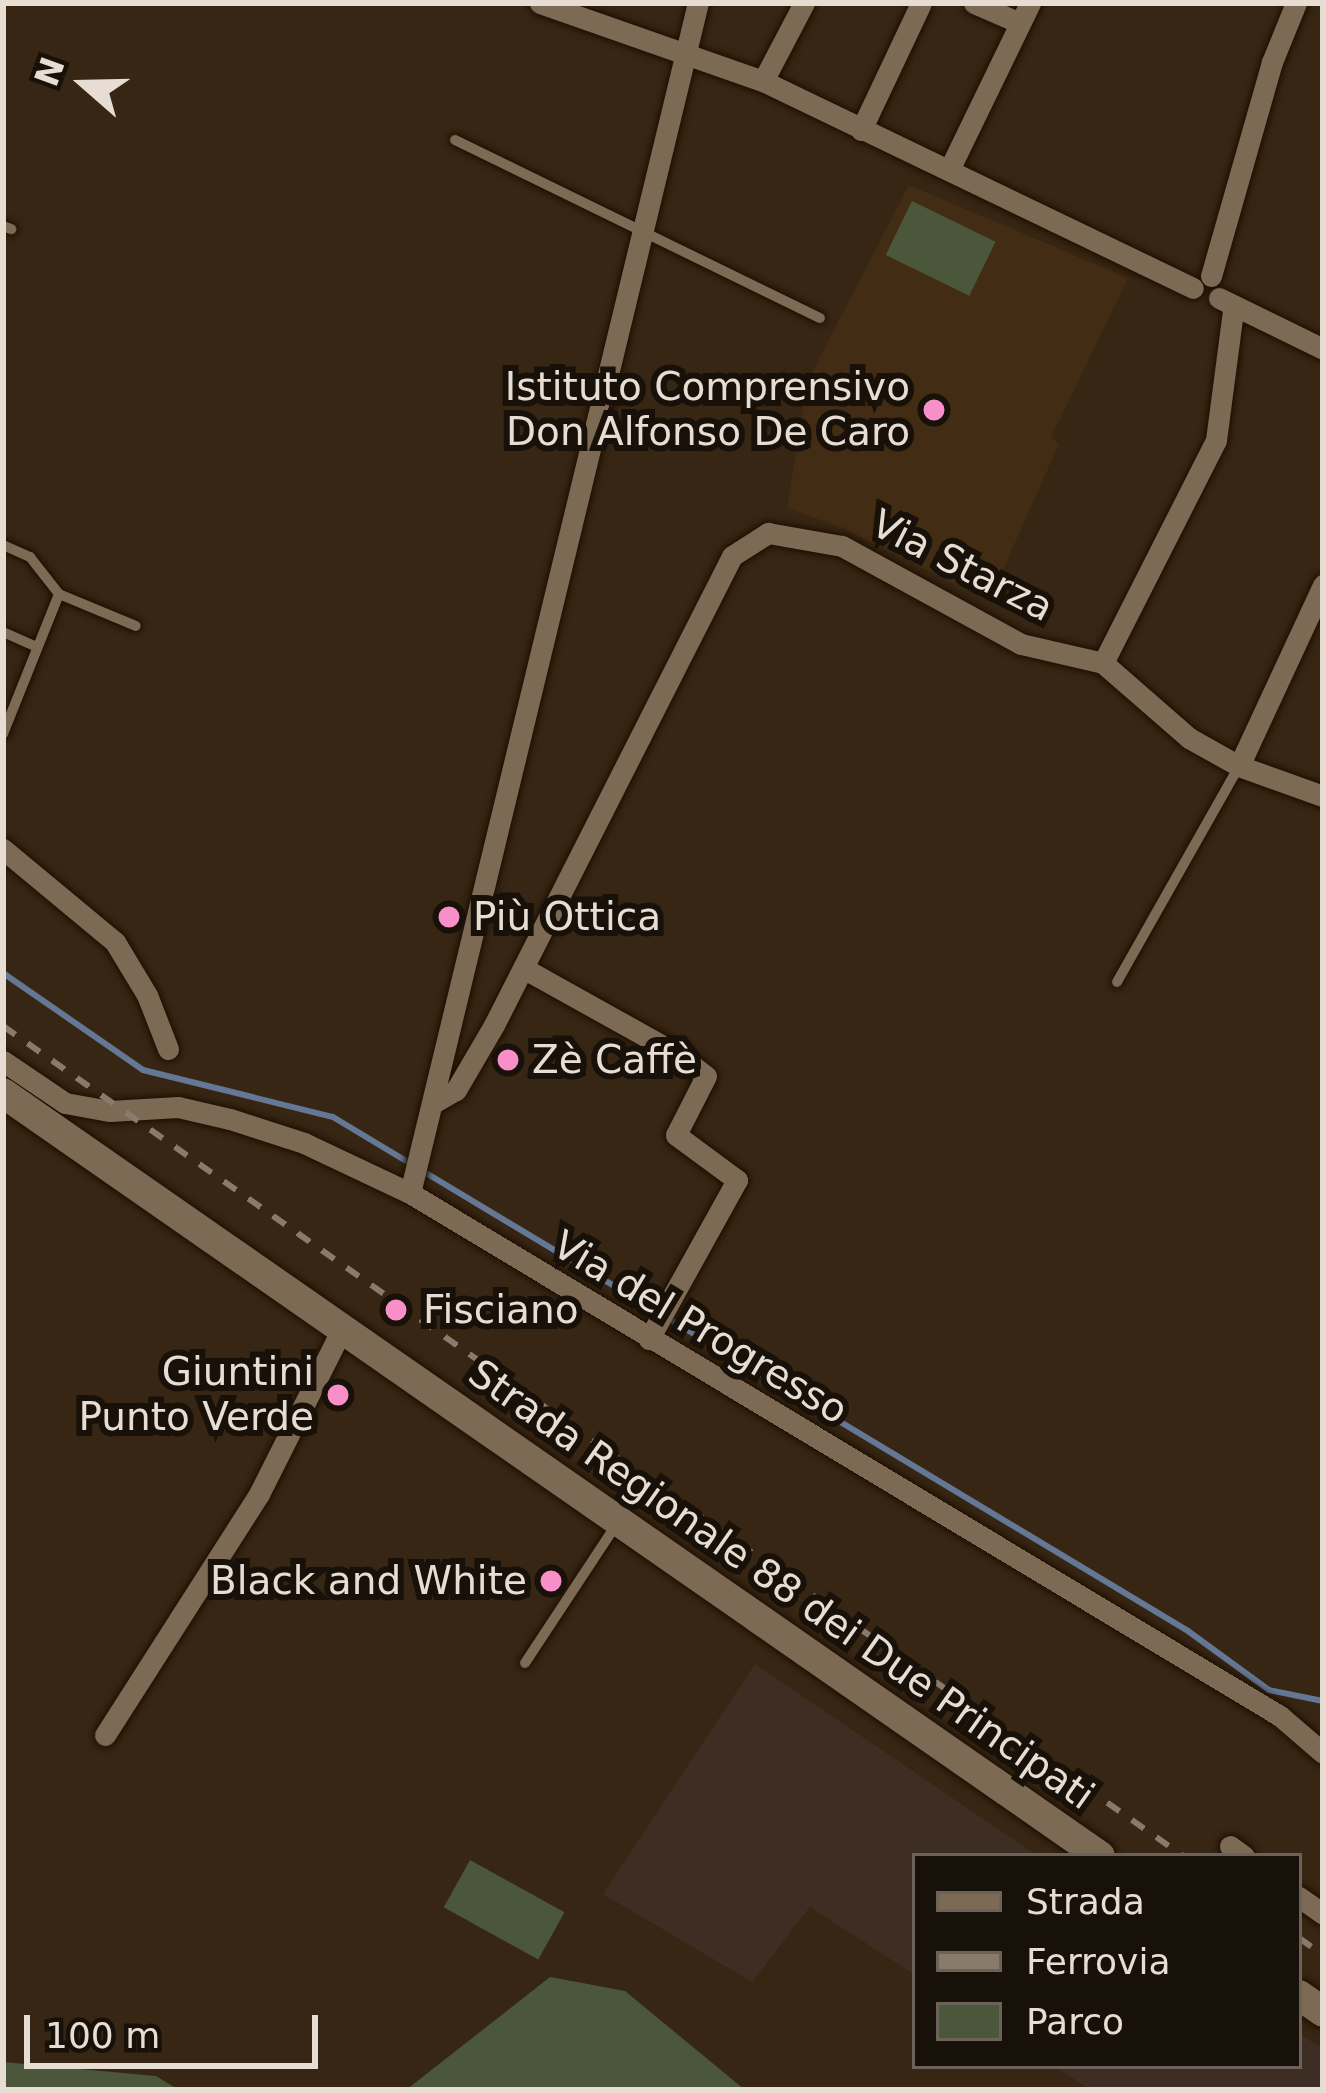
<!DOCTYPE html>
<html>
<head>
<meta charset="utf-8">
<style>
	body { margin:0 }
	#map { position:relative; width:1326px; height:2093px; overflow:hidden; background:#372613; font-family:"DejaVu Sans",sans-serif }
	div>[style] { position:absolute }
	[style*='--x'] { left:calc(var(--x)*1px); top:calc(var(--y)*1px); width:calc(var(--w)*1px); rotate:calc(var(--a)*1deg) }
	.built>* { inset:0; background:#422c13 }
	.industrial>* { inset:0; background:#3d2d23 }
	.green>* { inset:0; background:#4b573b; transform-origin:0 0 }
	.stream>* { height:6px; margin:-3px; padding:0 3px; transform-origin:3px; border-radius:3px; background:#647794 }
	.roads { filter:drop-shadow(0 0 3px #1e0e00) drop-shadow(0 0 3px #1e0e00) }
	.lane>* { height:10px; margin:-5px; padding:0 5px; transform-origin:5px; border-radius:5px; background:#7d6a55 }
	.street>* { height:21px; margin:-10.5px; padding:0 10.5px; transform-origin:10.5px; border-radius:10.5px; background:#7d6a55 }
	.secondary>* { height:30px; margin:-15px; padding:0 15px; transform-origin:15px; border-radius:15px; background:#7d6a55 }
	.rail>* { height:6px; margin-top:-3px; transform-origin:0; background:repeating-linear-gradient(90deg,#897a6b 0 15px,transparent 0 30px) }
	.dots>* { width:33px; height:33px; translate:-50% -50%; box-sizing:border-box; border:6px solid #181109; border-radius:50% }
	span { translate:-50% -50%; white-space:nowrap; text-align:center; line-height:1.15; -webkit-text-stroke:12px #181109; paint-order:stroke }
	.poi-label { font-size:39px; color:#e8ddd2 }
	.right { translate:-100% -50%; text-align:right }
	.left { translate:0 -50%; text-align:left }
	.street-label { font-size:39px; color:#e8ddd2 }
	.frame { position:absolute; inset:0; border:6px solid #e8ddd2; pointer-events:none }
	.legend { position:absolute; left:912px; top:1853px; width:390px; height:216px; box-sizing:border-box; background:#181109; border:3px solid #6b6359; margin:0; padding:15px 21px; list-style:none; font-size:36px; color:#e8ddd2 }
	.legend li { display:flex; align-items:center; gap:24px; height:60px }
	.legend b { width:60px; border:3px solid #6b6359 }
	.north { position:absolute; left:24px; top:24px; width:120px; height:120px; -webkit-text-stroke:9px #181109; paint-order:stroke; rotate:290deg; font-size:33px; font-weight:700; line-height:48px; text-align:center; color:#e8ddd2 }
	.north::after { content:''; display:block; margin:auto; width:42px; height:54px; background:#e8ddd2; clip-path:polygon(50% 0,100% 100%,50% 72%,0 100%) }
	.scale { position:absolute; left:24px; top:2015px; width:294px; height:54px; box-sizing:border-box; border:6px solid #e8ddd2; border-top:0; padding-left:15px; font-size:36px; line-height:42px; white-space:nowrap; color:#e8ddd2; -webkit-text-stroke:9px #181109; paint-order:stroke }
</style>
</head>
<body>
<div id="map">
	<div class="built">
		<div style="clip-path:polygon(909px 185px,1128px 278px,1051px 438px,1059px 444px,989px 601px,845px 529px,787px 508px,808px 380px)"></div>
	</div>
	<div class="industrial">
		<div style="clip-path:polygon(755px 1664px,1038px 1856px,915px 1856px,915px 1975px,810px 1907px,752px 1982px,603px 1894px)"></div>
		<div style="clip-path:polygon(1299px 2033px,1323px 2049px,1323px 2090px,1091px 2090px,1054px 2066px,1299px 2066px)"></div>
	</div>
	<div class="green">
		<div style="left:912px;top:201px;width:93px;height:60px;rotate:26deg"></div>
		<div style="left:470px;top:1860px;width:108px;height:54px;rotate:29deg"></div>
		<div style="clip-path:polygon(550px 1977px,625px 1991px,745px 2090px,406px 2090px)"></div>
		<div style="clip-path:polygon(3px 2062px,156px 2076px,179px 2090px,3px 2090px)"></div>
	</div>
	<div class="stream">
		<div style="--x:3;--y:973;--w:170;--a:34.7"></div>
		<div style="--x:143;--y:1070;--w:196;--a:13.9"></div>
		<div style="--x:333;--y:1117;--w:998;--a:31.01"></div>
		<div style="--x:1188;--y:1631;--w:100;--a:36.1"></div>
		<div style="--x:1269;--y:1690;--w:55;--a:11.5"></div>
	</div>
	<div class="roads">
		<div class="lane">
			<div style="--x:455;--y:140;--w:406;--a:26"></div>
			<div style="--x:3;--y:226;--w:9;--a:21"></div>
			<div style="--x:3;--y:545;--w:30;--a:24"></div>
			<div style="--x:30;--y:557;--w:47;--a:51.9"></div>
			<div style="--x:59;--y:594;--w:83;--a:22.6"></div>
			<div style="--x:3;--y:632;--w:37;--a:24"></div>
			<div style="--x:3;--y:734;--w:151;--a:-68.2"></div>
			<div style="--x:1117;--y:982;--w:248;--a:-60.5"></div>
			<div style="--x:525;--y:1663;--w:169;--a:-56.6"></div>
		</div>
		<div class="street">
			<div style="--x:540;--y:3;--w:236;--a:19.3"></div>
			<div style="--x:763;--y:81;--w:477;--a:25.7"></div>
			<div style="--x:974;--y:3;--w:50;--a:23.5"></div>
			<div style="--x:763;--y:81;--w:88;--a:-62.3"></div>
			<div style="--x:861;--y:130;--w:140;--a:-64.7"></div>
			<div style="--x:949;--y:170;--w:186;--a:-64.1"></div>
			<div style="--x:1211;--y:276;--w:223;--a:-74.1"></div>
			<div style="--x:1272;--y:62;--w:64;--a:-67.9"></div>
			<div style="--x:1219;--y:298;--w:116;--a:26.1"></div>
			<div style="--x:1103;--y:663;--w:250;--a:-63.1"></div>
			<div style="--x:1216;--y:440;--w:131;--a:-82.5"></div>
			<div style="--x:1103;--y:663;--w:114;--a:41.1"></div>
			<div style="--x:1189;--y:738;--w:57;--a:29.2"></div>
			<div style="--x:1239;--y:766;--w:89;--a:19.7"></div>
			<div style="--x:1239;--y:766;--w:200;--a:-65.1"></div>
			<div style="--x:3;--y:849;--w:146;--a:39.7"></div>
			<div style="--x:115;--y:942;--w:62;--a:58.9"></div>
			<div style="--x:147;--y:995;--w:58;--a:68.7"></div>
			<div style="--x:523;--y:968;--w:179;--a:29.1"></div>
			<div style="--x:679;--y:1055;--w:34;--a:38"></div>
			<div style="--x:706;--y:1076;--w:66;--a:117"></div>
			<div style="--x:676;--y:1135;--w:76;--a:36.4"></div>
			<div style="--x:737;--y:1180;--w:182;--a:119"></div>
			<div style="--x:3;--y:1061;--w:75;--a:34.1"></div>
			<div style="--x:65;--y:1103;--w:46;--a:10.1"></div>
			<div style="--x:110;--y:1111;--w:68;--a:-3.4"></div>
			<div style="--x:178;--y:1107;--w:53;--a:13"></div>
			<div style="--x:230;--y:1119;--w:78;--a:18"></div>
			<div style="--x:304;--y:1143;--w:117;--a:25.3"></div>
			<div style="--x:410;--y:1193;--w:1015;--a:31.01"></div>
			<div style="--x:1280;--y:1716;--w:57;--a:40.7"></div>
			<div style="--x:435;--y:1102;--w:24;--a:-30"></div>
			<div style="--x:456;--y:1090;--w:75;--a:-59.7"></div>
			<div style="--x:494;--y:1025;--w:526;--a:-63.09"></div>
			<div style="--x:732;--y:556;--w:43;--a:-32.6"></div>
			<div style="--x:768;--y:533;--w:75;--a:10"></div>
			<div style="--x:842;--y:546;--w:204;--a:28.7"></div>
			<div style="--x:1021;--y:644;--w:84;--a:13"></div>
			<div style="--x:410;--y:1193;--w:1224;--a:-76.4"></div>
			<div style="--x:105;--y:1735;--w:286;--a:-57.4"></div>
			<div style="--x:259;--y:1494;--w:187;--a:-63.3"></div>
			<div style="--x:1230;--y:1846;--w:17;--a:36"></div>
			<div style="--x:1299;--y:1897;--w:29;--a:35"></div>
		</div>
		<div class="secondary">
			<div style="--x:3;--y:1093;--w:1336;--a:34.82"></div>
			<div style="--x:1299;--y:1995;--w:29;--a:35"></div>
		</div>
	</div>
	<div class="rail">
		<div style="--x:3;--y:1026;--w:1443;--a:35.12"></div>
		<div style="--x:1299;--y:1938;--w:29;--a:35"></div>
	</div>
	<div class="dots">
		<div style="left:934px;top:410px;background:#f98fc8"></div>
		<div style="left:449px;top:917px;background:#f98fc8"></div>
		<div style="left:508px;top:1060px;background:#f98fc8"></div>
		<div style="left:396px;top:1310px;background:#f98fc8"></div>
		<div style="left:338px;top:1395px;background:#f98fc8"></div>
		<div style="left:551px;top:1581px;background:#f98fc8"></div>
	</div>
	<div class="poi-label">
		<span class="right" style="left:910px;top:410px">Istituto Comprensivo<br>Don Alfonso De Caro</span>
		<span class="left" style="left:473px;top:917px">Più Ottica</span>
		<span class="left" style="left:532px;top:1060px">Zè Caffè</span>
		<span class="left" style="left:423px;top:1310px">Fisciano</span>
		<span class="right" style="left:314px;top:1395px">Giuntini<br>Punto Verde</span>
		<span class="right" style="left:527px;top:1581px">Black and White</span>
	</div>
	<div class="street-label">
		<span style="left:962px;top:566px;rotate:27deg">Via Starza</span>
		<span style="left:700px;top:1328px;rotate:31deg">Via del Progresso</span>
		<span style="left:781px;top:1585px;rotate:35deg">Strada Regionale 88 dei Due Principati</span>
	</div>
	<div class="frame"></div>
	<ul class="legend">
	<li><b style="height:15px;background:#7d6a55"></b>Strada</li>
	<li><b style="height:15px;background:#897a6b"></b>Ferrovia</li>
	<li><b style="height:33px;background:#4b573b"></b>Parco</li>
	</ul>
	<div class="north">N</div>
	<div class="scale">100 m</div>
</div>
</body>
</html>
